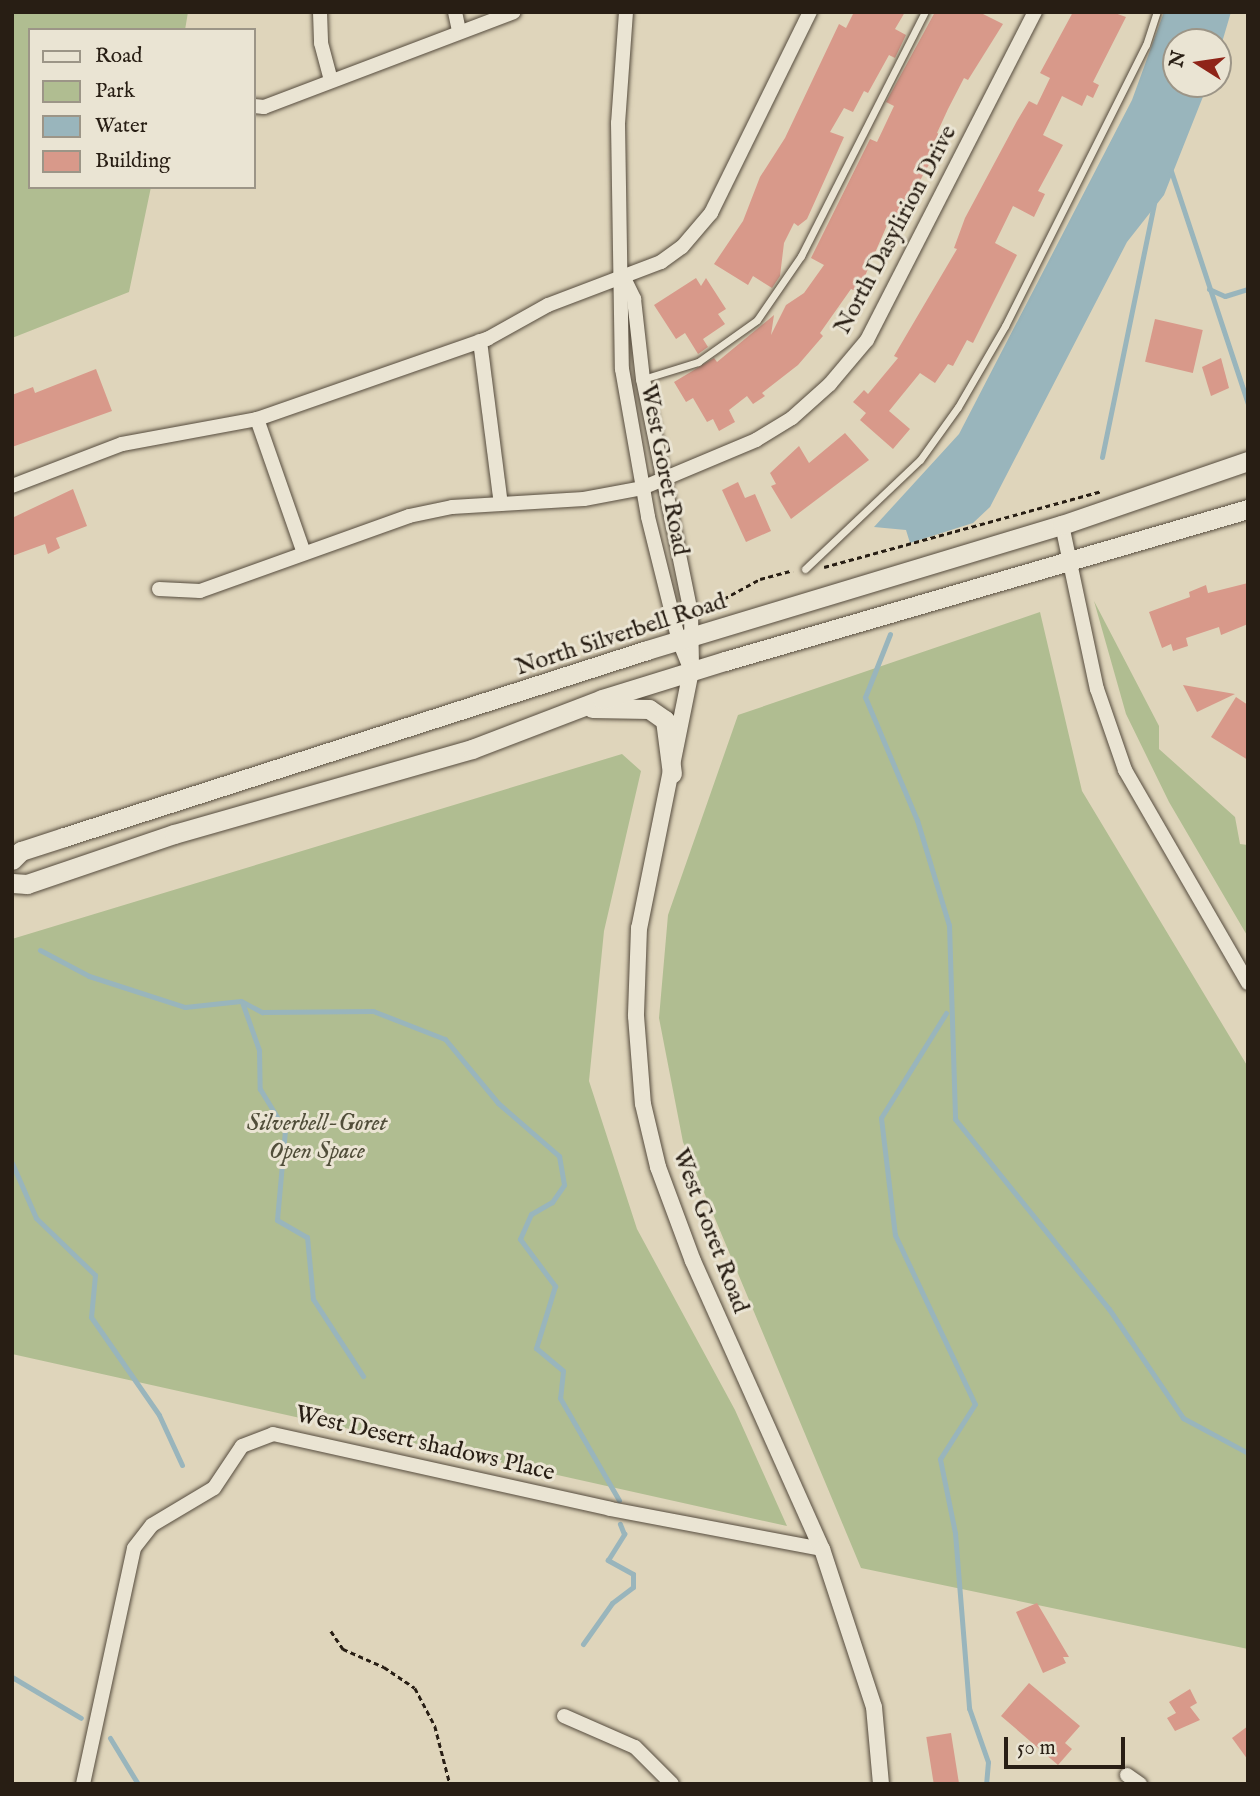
<!DOCTYPE html>
<html>
<head>
<meta charset="utf-8">
<style>
	body { margin:0 }
	#map { position:relative; width:1260px; height:1796px; overflow:hidden; background:#dfd5bb; font-family:"IM FELL English",serif }
	div>[style] { position:absolute }
	[style*='--x'] { left:calc(var(--x)*1px); top:calc(var(--y)*1px); width:calc(var(--w)*1px); rotate:calc(var(--a)*1deg) }
	.green>* { inset:0; background:#b0bd91 }
	.water>* { inset:0; background:#99b5bc }
	.stream>* { height:5px; margin:-2.5px; padding:0 2.5px; transform-origin:2.5px; border-radius:2.5px; background:#99b5bc }
	.building>* { inset:0; background:#d8998a; transform-origin:0 0 }
	.path>* { height:2.5px; margin-top:-1.25px; transform-origin:0; background:repeating-linear-gradient(90deg,#281e14 0 5px,transparent 0 8.5px) }
	.roads { filter:drop-shadow(0 0 2px #564c3e) drop-shadow(0 0 2px #564c3e) }
	.service>* { height:7px; margin:-3.5px; padding:0 3.5px; transform-origin:3.5px; border-radius:3.5px; background:#eae4d3 }
	.minor>* { height:14px; margin:-7px; padding:0 7px; transform-origin:7px; border-radius:7px; background:#eae4d3 }
	.tertiary>* { height:16px; margin:-8px; padding:0 8px; transform-origin:8px; border-radius:8px; background:#eae4d3 }
	.secondary>* { height:19px; margin:-9.5px; padding:0 9.5px; transform-origin:9.5px; border-radius:9.5px; background:#eae4d3 }
	span { translate:-50% -50%; white-space:nowrap; text-align:center; line-height:1.15; -webkit-text-stroke:6px #eae4d3; paint-order:stroke }
	.street-label { font-size:24px; color:#281e14 }
	.park-label { font-size:24px; color:#514e3a; font-style:italic }
	.frame { position:absolute; inset:0; border:14px solid #281e14; pointer-events:none }
	.legend { position:absolute; left:28px; top:28px; width:228px; height:161px; box-sizing:border-box; background:#eae4d3; border:2px solid #9c9587; margin:0; padding:9px 12px; list-style:none; font-size:21px; color:#281e14 }
	.legend li { display:flex; align-items:center; gap:14px; height:35px }
	.legend b { width:35px; border:2px solid #9c9587 }
	.north { position:absolute; left:1162px; top:28px; width:70px; height:70px; box-sizing:border-box; background:#eae4d3; border:2px solid #9c9587; border-radius:50%; rotate:282deg; font-size:19px; font-weight:700; line-height:28px; text-align:center; color:#281e14 }
	.north::after { content:''; display:block; margin:auto; width:24px; height:32px; background:#8f2418; clip-path:polygon(50% 0,100% 100%,50% 72%,0 100%) }
	.scale { position:absolute; left:1004px; top:1737px; width:121px; height:32px; box-sizing:border-box; border:4px solid #281e14; border-top:0; padding-left:9px; font-size:21px; line-height:24px; white-space:nowrap; color:#281e14; -webkit-text-stroke:5px #eae4d3; paint-order:stroke }
</style>
</head>
<body>
<div id="map">
	<div class="green">
		<div style="clip-path:polygon(12px 12px,188px 12px,185px 30px,30px 30px,30px 187px,151px 187px,129px 292px,12px 338px)"></div>
		<div style="clip-path:polygon(1094px 601px,1159px 726px,1159px 749px,1235px 817px,1240px 844px,1248px 845px,1248px 937px,1169px 802px,1126px 714px)"></div>
		<div style="clip-path:polygon(1040px 612px,1082px 791px,1248px 1067px,1248px 1649px,861px 1568px,683px 1142px,659px 1018px,668px 915px,738px 715px)"></div>
		<div style="clip-path:polygon(622px 754px,641px 771px,604px 931px,589px 1081px,637px 1229px,735px 1410px,787px 1526px,12px 1354px,12px 939px)"></div>
	</div>
	<div class="water">
		<div style="clip-path:polygon(1164px 12px,1231px 12px,1218px 56px,1218px 42px,1176px 42px,1176px 84px,1208px 84px,1164px 195px,1127px 242px,990px 507px,973px 523px,910px 543px,906px 530px,874px 527px,959px 434px,1132px 100px)"></div>
	</div>
	<div class="stream">
		<div style="--x:1171;--y:171;--w:245;--a:71.7"></div>
		<div style="--x:1209;--y:289;--w:17;--a:24"></div>
		<div style="--x:1225;--y:296;--w:24;--a:-17"></div>
		<div style="--x:1102;--y:457;--w:259;--a:-78.4"></div>
		<div style="--x:890;--y:634;--w:68;--a:111.6"></div>
		<div style="--x:865;--y:697;--w:134;--a:67.1"></div>
		<div style="--x:917;--y:820;--w:110;--a:73.1"></div>
		<div style="--x:949;--y:925;--w:194;--a:88.2"></div>
		<div style="--x:955;--y:1119;--w:245;--a:51"></div>
		<div style="--x:1109;--y:1309;--w:132;--a:55.8"></div>
		<div style="--x:1183;--y:1418;--w:74;--a:28.3"></div>
		<div style="--x:40;--y:950;--w:55;--a:28"></div>
		<div style="--x:89;--y:976;--w:101;--a:17.9"></div>
		<div style="--x:185;--y:1007;--w:56;--a:-6.1"></div>
		<div style="--x:241;--y:1001;--w:24;--a:28"></div>
		<div style="--x:262;--y:1012;--w:111;--a:-0.5"></div>
		<div style="--x:373;--y:1011;--w:77;--a:21.3"></div>
		<div style="--x:445;--y:1039;--w:83;--a:50.4"></div>
		<div style="--x:498;--y:1103;--w:81;--a:41"></div>
		<div style="--x:559;--y:1156;--w:29;--a:80"></div>
		<div style="--x:564;--y:1185;--w:21;--a:125"></div>
		<div style="--x:552;--y:1202;--w:24;--a:150"></div>
		<div style="--x:531;--y:1214;--w:27;--a:114"></div>
		<div style="--x:520;--y:1239;--w:59;--a:53.3"></div>
		<div style="--x:555;--y:1286;--w:65;--a:107"></div>
		<div style="--x:536;--y:1348;--w:35;--a:40"></div>
		<div style="--x:563;--y:1371;--w:27;--a:96"></div>
		<div style="--x:560;--y:1398;--w:118;--a:60"></div>
		<div style="--x:242;--y:1002;--w:51;--a:70.5"></div>
		<div style="--x:259;--y:1050;--w:39;--a:89"></div>
		<div style="--x:260;--y:1089;--w:48;--a:58.6"></div>
		<div style="--x:285;--y:1130;--w:90;--a:95.1"></div>
		<div style="--x:277;--y:1220;--w:34;--a:30"></div>
		<div style="--x:307;--y:1237;--w:62;--a:84.5"></div>
		<div style="--x:313;--y:1299;--w:92;--a:57"></div>
		<div style="--x:946;--y:1013;--w:123;--a:121.8"></div>
		<div style="--x:881;--y:1118;--w:118;--a:83.2"></div>
		<div style="--x:895;--y:1235;--w:187;--a:64.7"></div>
		<div style="--x:975;--y:1404;--w:65;--a:122.5"></div>
		<div style="--x:940;--y:1459;--w:76;--a:78.5"></div>
		<div style="--x:955;--y:1533;--w:176;--a:85.4"></div>
		<div style="--x:969;--y:1708;--w:57;--a:70.6"></div>
		<div style="--x:988;--y:1762;--w:22;--a:95"></div>
		<div style="--x:12;--y:1163;--w:60;--a:66.4"></div>
		<div style="--x:36;--y:1218;--w:82;--a:44"></div>
		<div style="--x:95;--y:1275;--w:42;--a:95.4"></div>
		<div style="--x:91;--y:1317;--w:119;--a:55.2"></div>
		<div style="--x:159;--y:1415;--w:55;--a:65.3"></div>
		<div style="--x:583;--y:1644;--w:50;--a:-54.7"></div>
		<div style="--x:612;--y:1603;--w:26;--a:-37"></div>
		<div style="--x:633;--y:1587;--w:13;--a:-90"></div>
		<div style="--x:633;--y:1574;--w:29;--a:-151"></div>
		<div style="--x:608;--y:1560;--w:31;--a:-58"></div>
		<div style="--x:624;--y:1534;--w:11;--a:-112"></div>
		<div style="--x:12;--y:1677;--w:80;--a:30.7"></div>
		<div style="--x:110;--y:1738;--w:54;--a:58.7"></div>
	</div>
	<div class="building">
		<div style="clip-path:polygon(854px 12px,905px 12px,895px 29px,906px 35px,895px 58px,889px 55px,868px 93px,864px 91px,853px 112px,844px 108px,830px 132px,844px 137px,807px 219px,798px 226px,794px 223px,784px 243px,780px 276px,772px 288px,753px 276px,748px 285px,714px 264px,743px 221px,760px 177px,785px 138px,839px 24px,846px 28px)"></div>
		<div style="clip-path:polygon(935px 12px,979px 12px,1003px 24px,968px 80px,964px 78px,948px 109px,937px 133px,947px 138px,937px 162px,932px 159px,898px 220px,891px 216px,858px 292px,851px 289px,820px 333px,823px 336px,798px 365px,762px 393px,765px 396px,753px 404px,747px 396px,729px 410px,735px 422px,719px 431px,713px 419px,707px 422px,693px 398px,686px 402px,674px 382px,714px 358px,717px 362px,774px 315px,771px 335px,786px 305px,804px 293px,824px 265px,811px 258px,870px 139px,877px 142px,894px 106px,886px 102px)"></div>
		<div style="clip-path:polygon(1073px 12px,1112px 12px,1126px 17px,1093px 82px,1099px 85px,1093px 98px,1087px 95px,1082px 106px,1062px 96px,1043px 135px,1063px 145px,1038px 191px,1045px 194px,1034px 217px,1013px 206px,995px 243px,1017px 255px,973px 343px,967px 340px,953px 366px,948px 364px,935px 383px,920px 373px,889px 411px,910px 429px,893px 449px,860px 420px,866px 413px,853px 402px,864px 390px,868px 394px,898px 358px,894px 356px,957px 249px,954px 248px,965px 218px,1017px 121px,1029px 101px,1037px 105px,1050px 78px,1040px 73px)"></div>
		<div style="clip-path:polygon(696px 278px,701px 286px,706px 278px,726px 309px,718px 314px,725px 324px,703px 339px,708px 347px,698px 354px,685px 333px,676px 339px,654px 305px)"></div>
		<div style="left:1155px;top:319px;width:49px;height:44px;rotate:13deg"></div>
		<div style="clip-path:polygon(1221px 358px,1229px 388px,1211px 396px,1202px 367px)"></div>
		<div style="clip-path:polygon(96px 369px,112px 411px,12px 447px,12px 395px,33px 387px,35px 393px)"></div>
		<div style="clip-path:polygon(845px 433px,869px 460px,791px 519px,771px 486px,776px 484px,770px 473px,799px 446px,809px 463px)"></div>
		<div style="clip-path:polygon(738px 482px,745px 498px,755px 494px,771px 531px,746px 542px,722px 490px)"></div>
		<div style="clip-path:polygon(73px 489px,87px 526px,56px 538px,60px 548px,48px 554px,45px 544px,12px 556px,12px 518px)"></div>
		<div style="clip-path:polygon(1248px 583px,1248px 624px,1221px 635px,1219px 627px,1186px 638px,1188px 646px,1173px 651px,1171px 644px,1162px 648px,1149px 612px,1190px 597px,1189px 592px,1206px 585px,1208px 593px)"></div>
		<div style="clip-path:polygon(1183px 685px,1235px 694px,1197px 712px)"></div>
		<div style="clip-path:polygon(1236px 697px,1248px 705px,1248px 760px,1211px 737px)"></div>
		<div style="clip-path:polygon(1037px 1603px,1069px 1657px,1063px 1657px,1066px 1663px,1043px 1673px,1016px 1612px)"></div>
		<div style="clip-path:polygon(1029px 1683px,1080px 1726px,1065px 1743px,1072px 1749px,1058px 1765px,1001px 1716px)"></div>
		<div style="clip-path:polygon(1190px 1689px,1197px 1703px,1190px 1707px,1200px 1720px,1175px 1731px,1167px 1718px,1176px 1713px,1169px 1702px)"></div>
		<div style="clip-path:polygon(1248px 1726px,1248px 1760px,1232px 1738px)"></div>
		<div style="left:951px;top:1733px;width:52px;height:25px;rotate:81deg"></div>
	</div>
	<div class="path">
		<div style="--x:824;--y:567;--w:287;--a:-15.3"></div>
		<div style="--x:716;--y:603;--w:50;--a:-28.6"></div>
		<div style="--x:760;--y:579;--w:34;--a:-15"></div>
		<div style="--x:331;--y:1631;--w:22;--a:56"></div>
		<div style="--x:343;--y:1649;--w:45;--a:23.7"></div>
		<div style="--x:384;--y:1667;--w:37;--a:34"></div>
		<div style="--x:415;--y:1688;--w:43;--a:62.2"></div>
		<div style="--x:435;--y:1726;--w:60;--a:75.5"></div>
	</div>
	<div class="roads">
		<div class="service">
			<div style="--x:643;--y:379;--w:58;--a:-17.2"></div>
			<div style="--x:698;--y:362;--w:72;--a:-35.4"></div>
			<div style="--x:757;--y:320;--w:78;--a:-55.5"></div>
			<div style="--x:801;--y:256;--w:274;--a:-63.1"></div>
			<div style="--x:805;--y:569;--w:158;--a:-43.5"></div>
			<div style="--x:920;--y:460;--w:65;--a:-54.4"></div>
			<div style="--x:958;--y:407;--w:94;--a:-59.9"></div>
			<div style="--x:1005;--y:326;--w:314;--a:-63.4"></div>
			<div style="--x:1146;--y:45;--w:35;--a:-72"></div>
		</div>
		<div class="minor">
			<div style="--x:320;--y:12;--w:31;--a:88"></div>
			<div style="--x:321;--y:43;--w:38;--a:75"></div>
			<div style="--x:455;--y:12;--w:19;--a:78"></div>
			<div style="--x:626;--y:12;--w:111;--a:94.1"></div>
			<div style="--x:618;--y:123;--w:246;--a:89.1"></div>
			<div style="--x:622;--y:369;--w:150;--a:80"></div>
			<div style="--x:648;--y:517;--w:128;--a:76"></div>
			<div style="--x:679;--y:641;--w:32;--a:68"></div>
			<div style="--x:254;--y:106;--w:10;--a:6"></div>
			<div style="--x:264;--y:107;--w:267;--a:-20.8"></div>
			<div style="--x:622;--y:274;--w:28;--a:64"></div>
			<div style="--x:634;--y:299;--w:81;--a:83.6"></div>
			<div style="--x:643;--y:379;--w:239;--a:78.4"></div>
			<div style="--x:691;--y:613;--w:54;--a:88.9"></div>
			<div style="--x:480;--y:341;--w:164;--a:82.7"></div>
			<div style="--x:257;--y:419;--w:142;--a:70.7"></div>
			<div style="--x:12;--y:486;--w:118;--a:-20.9"></div>
			<div style="--x:122;--y:444;--w:137;--a:-10.5"></div>
			<div style="--x:257;--y:419;--w:244;--a:-19.2"></div>
			<div style="--x:487;--y:339;--w:70;--a:-29.1"></div>
			<div style="--x:548;--y:305;--w:121;--a:-20.8"></div>
			<div style="--x:661;--y:262;--w:26;--a:-36"></div>
			<div style="--x:682;--y:247;--w:45;--a:-49.5"></div>
			<div style="--x:711;--y:213;--w:224;--a:-63.8"></div>
			<div style="--x:1062;--y:525;--w:168;--a:78"></div>
			<div style="--x:1097;--y:689;--w:86;--a:70.9"></div>
			<div style="--x:1125;--y:770;--w:246;--a:60"></div>
			<div style="--x:159;--y:589;--w:41;--a:2.8"></div>
			<div style="--x:200;--y:591;--w:222;--a:-19.7"></div>
			<div style="--x:409;--y:516;--w:44;--a:-11.8"></div>
			<div style="--x:452;--y:507;--w:132;--a:-3.5"></div>
			<div style="--x:584;--y:499;--w:59;--a:-10.7"></div>
			<div style="--x:642;--y:488;--w:124;--a:-22.8"></div>
			<div style="--x:756;--y:440;--w:42;--a:-31.4"></div>
			<div style="--x:792;--y:418;--w:51;--a:-41.8"></div>
			<div style="--x:830;--y:384;--w:57;--a:-49.9"></div>
			<div style="--x:867;--y:340;--w:369;--a:-62.9"></div>
			<div style="--x:564;--y:1716;--w:77;--a:23.6"></div>
			<div style="--x:635;--y:1747;--w:52;--a:45"></div>
			<div style="--x:1127;--y:1775;--w:16;--a:35"></div>
			<div style="--x:83;--y:1784;--w:241;--a:-77.8"></div>
			<div style="--x:134;--y:1548;--w:29;--a:-52"></div>
			<div style="--x:152;--y:1525;--w:72;--a:-30.8"></div>
			<div style="--x:214;--y:1488;--w:50;--a:-56.3"></div>
			<div style="--x:242;--y:1446;--w:33;--a:-21"></div>
			<div style="--x:273;--y:1434;--w:345;--a:12.5"></div>
			<div style="--x:610;--y:1509;--w:216;--a:10.7"></div>
		</div>
		<div class="tertiary">
			<div style="--x:691;--y:671;--w:262;--a:101.4"></div>
			<div style="--x:639;--y:928;--w:88;--a:92"></div>
			<div style="--x:636;--y:1016;--w:88;--a:85.5"></div>
			<div style="--x:643;--y:1104;--w:65;--a:76.6"></div>
			<div style="--x:658;--y:1167;--w:100;--a:69.6"></div>
			<div style="--x:693;--y:1261;--w:316;--a:65.9"></div>
			<div style="--x:822;--y:1549;--w:166;--a:71.8"></div>
			<div style="--x:874;--y:1707;--w:77;--a:84.8"></div>
		</div>
		<div class="secondary">
			<div style="--x:592;--y:708;--w:57;--a:1"></div>
			<div style="--x:649;--y:709;--w:19;--a:35"></div>
			<div style="--x:665;--y:720;--w:54;--a:82.6"></div>
			<div style="--x:12;--y:860;--w:13;--a:-45"></div>
			<div style="--x:21;--y:851;--w:45;--a:-18"></div>
			<div style="--x:64;--y:837;--w:612;--a:-17.78"></div>
			<div style="--x:647;--y:650;--w:433;--a:-16.8"></div>
			<div style="--x:1062;--y:525;--w:197;--a:-19"></div>
			<div style="--x:12;--y:883;--w:15;--a:4"></div>
			<div style="--x:27;--y:884;--w:155;--a:-18.8"></div>
			<div style="--x:174;--y:834;--w:310;--a:-15.9"></div>
			<div style="--x:472;--y:749;--w:139;--a:-21"></div>
			<div style="--x:602;--y:699;--w:129;--a:-17.2"></div>
			<div style="--x:725;--y:661;--w:545;--a:-16.21"></div>
		</div>
	</div>
	<div class="street-label">
		<span style="left:896px;top:230px;rotate:-62deg">North Dasylirion Drive</span>
		<span style="left:664px;top:470px;rotate:79deg">West Goret Road</span>
		<span style="left:621px;top:635px;rotate:-18deg">North Silverbell Road</span>
		<span style="left:710px;top:1231px;rotate:69deg">West Goret Road</span>
		<span style="left:425px;top:1444px;rotate:13deg">West Desert shadows Place</span>
	</div>
	<div class="park-label">
		<span style="left:317px;top:1138px">Silverbell-Goret<br>Open Space</span>
	</div>
	<div class="frame"></div>
	<ul class="legend">
	<li><b style="height:9px;background:#eae4d3"></b>Road</li>
	<li><b style="height:19px;background:#b0bd91"></b>Park</li>
	<li><b style="height:19px;background:#99b5bc"></b>Water</li>
	<li><b style="height:19px;background:#d8998a"></b>Building</li>
	</ul>
	<div class="north">N</div>
	<div class="scale">50 m</div>
</div>
</body>
</html>
